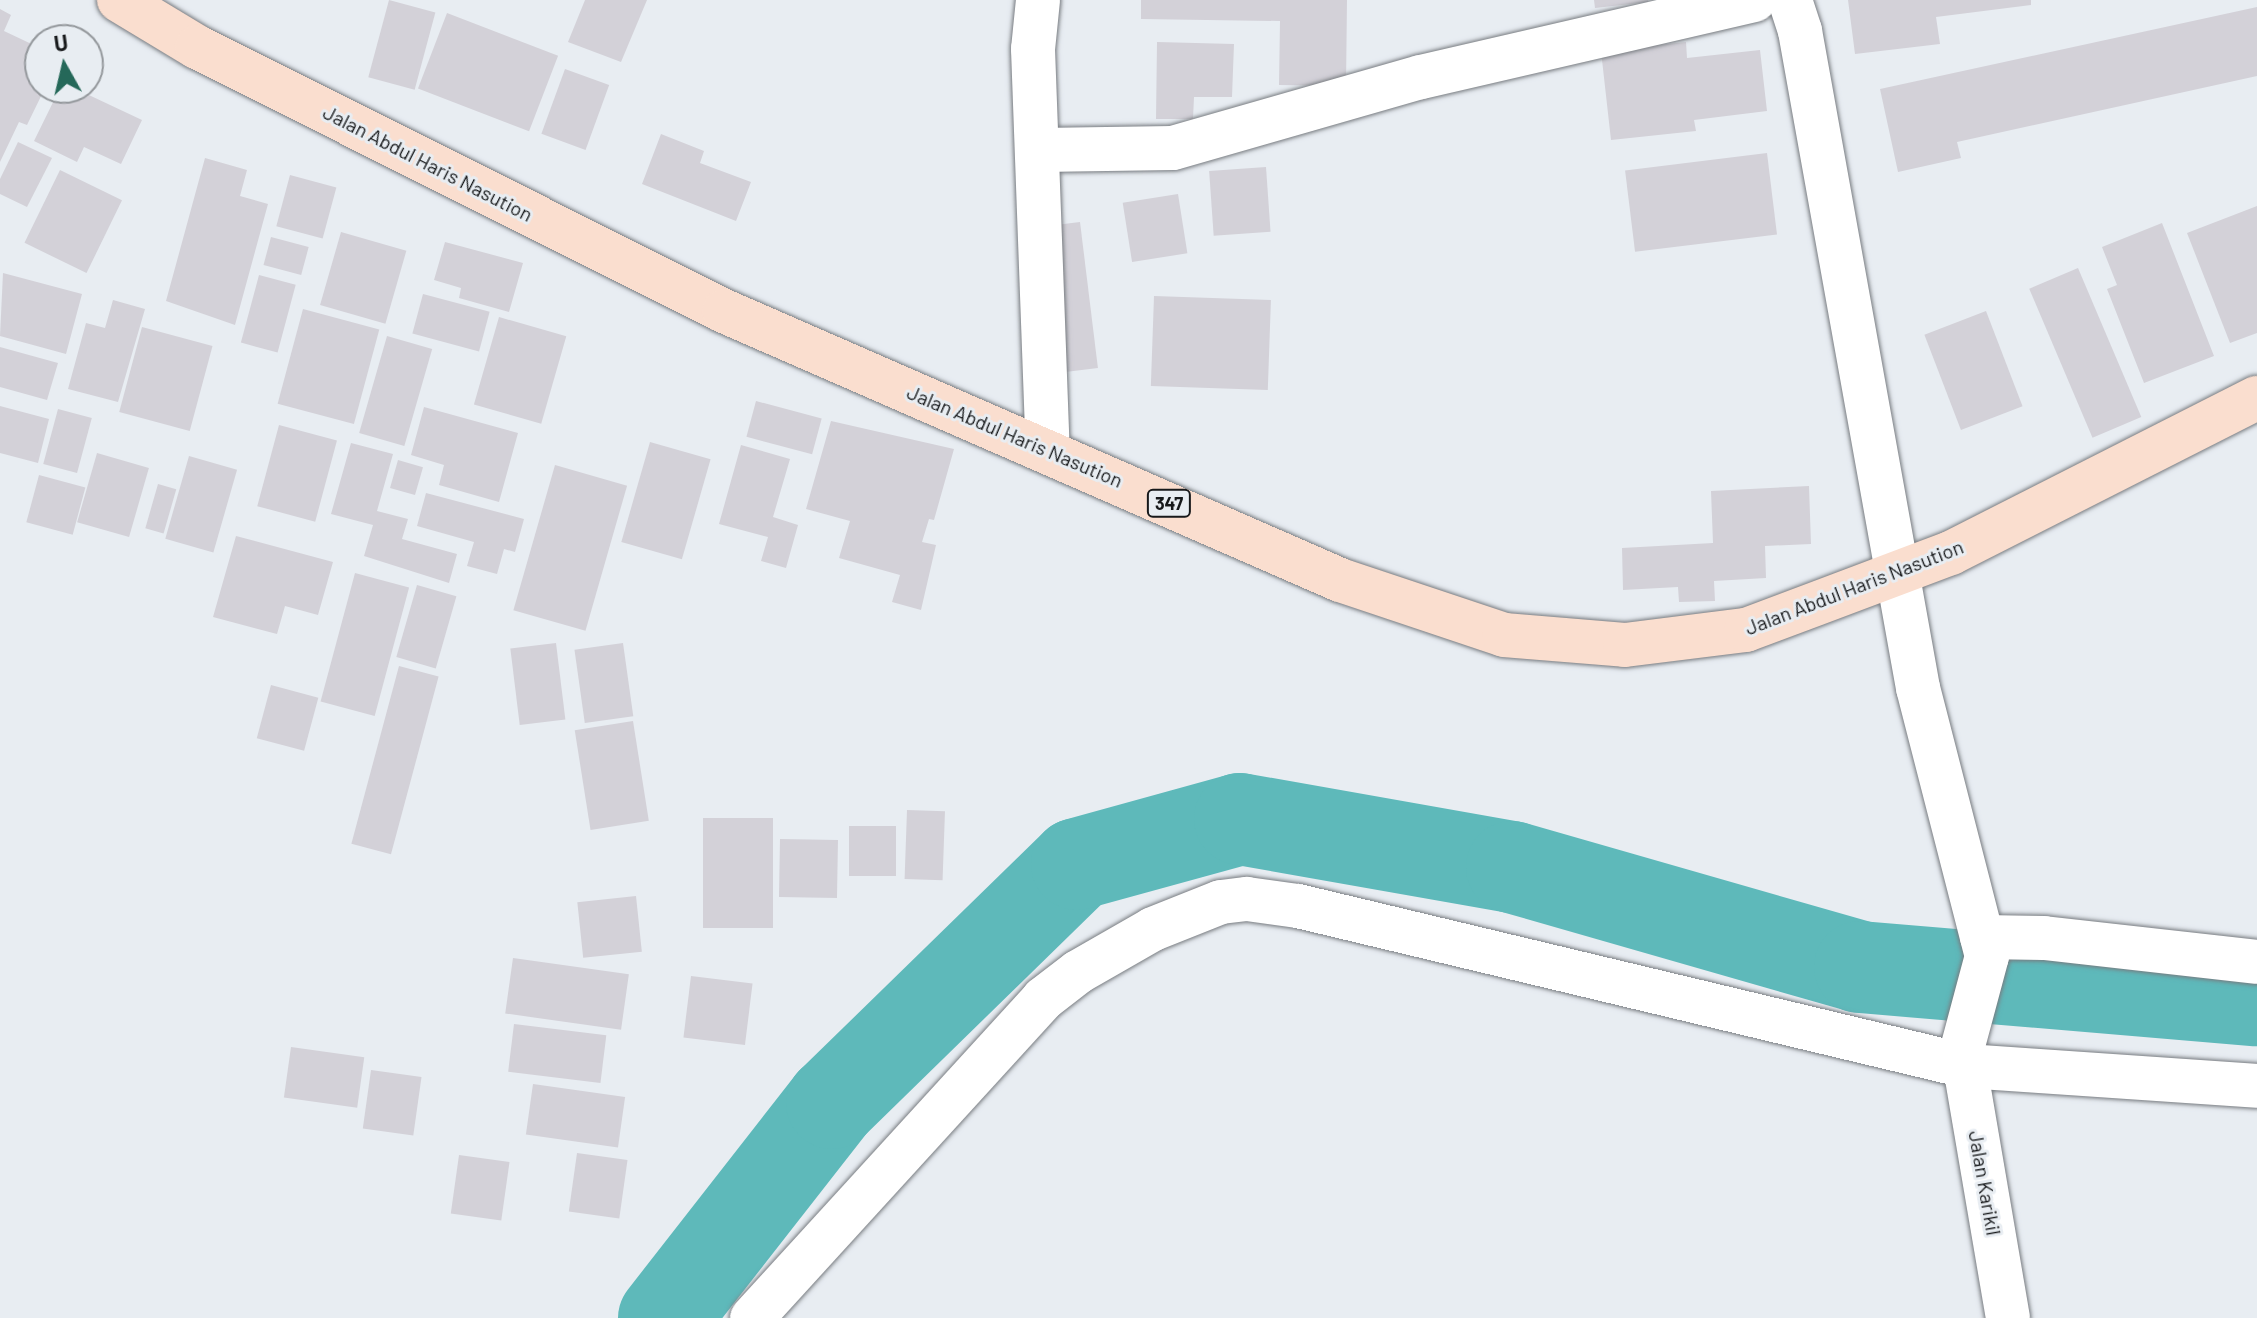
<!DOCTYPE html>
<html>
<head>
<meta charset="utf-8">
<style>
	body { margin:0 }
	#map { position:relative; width:2257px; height:1318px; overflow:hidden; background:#e8edf2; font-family:Barlow,sans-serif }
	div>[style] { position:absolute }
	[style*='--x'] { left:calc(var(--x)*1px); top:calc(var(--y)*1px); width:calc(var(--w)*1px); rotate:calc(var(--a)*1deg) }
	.river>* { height:92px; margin:-46px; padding:0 46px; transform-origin:46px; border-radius:46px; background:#5eb9ba }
	.building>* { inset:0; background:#d3d1d8; transform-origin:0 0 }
	.roads { filter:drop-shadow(0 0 2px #787c81) drop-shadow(0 0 2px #787c81) }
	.minor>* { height:44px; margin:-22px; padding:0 22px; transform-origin:22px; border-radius:22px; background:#fff }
	.major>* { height:44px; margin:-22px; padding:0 22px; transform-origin:22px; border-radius:22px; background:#fadecf }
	span { translate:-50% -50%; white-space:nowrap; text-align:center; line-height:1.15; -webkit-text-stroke:6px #e8edf2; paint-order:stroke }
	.shield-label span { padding:2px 6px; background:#e8edf2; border:2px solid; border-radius:6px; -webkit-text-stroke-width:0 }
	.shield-label { font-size:18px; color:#17191b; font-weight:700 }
	.street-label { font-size:20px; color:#17191b }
	.north { position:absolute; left:24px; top:24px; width:80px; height:80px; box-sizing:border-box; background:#e8edf2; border:2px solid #94989c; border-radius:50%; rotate:352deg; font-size:22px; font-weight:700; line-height:32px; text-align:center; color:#17191b }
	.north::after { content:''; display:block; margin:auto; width:28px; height:36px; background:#256859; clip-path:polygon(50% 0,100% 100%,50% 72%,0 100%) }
</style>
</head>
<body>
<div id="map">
	<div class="river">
		<div style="--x:664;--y:1318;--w:273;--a:-52"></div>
		<div style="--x:832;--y:1103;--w:342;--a:-44.3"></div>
		<div style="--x:1077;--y:864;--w:169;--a:-15.4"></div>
		<div style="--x:1240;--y:819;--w:276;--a:10"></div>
		<div style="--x:1512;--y:867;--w:362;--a:16"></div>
		<div style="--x:1860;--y:967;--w:398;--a:4.8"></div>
	</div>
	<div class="building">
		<div style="left:389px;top:0;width:48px;height:80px;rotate:15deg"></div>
		<div style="clip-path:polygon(585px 0,647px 0,621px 62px,568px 42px)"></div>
		<div style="clip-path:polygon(1141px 0,1347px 0,1346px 86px,1279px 85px,1280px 21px,1141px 19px)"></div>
		<div style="clip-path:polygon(1594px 0,1648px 0,1648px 2px,1595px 8px)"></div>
		<div style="clip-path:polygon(1848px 0,2031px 0,2031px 5px,1936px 17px,1940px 44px,1855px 54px)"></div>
		<div style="clip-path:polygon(2257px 7px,2257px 76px,1957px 142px,1961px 158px,1898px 172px,1880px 89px)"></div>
		<div style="clip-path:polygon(0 9px,11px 15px,4px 31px,40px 48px,40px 88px,45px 88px,27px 125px,19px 122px,0 162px)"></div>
		<div style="left:447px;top:13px;width:119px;height:81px;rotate:21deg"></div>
		<div style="clip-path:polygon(1157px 42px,1234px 44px,1232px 97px,1194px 97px,1193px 119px,1156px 119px)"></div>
		<div style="clip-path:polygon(1686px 42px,1687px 58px,1760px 50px,1767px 111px,1694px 120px,1696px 131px,1611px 140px,1601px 51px)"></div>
		<div style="left:565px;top:69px;width:47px;height:69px;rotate:20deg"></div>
		<div style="clip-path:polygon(60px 88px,74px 88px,142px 120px,121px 164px,84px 147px,77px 162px,34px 141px)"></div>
		<div style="clip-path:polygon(661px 134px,704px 151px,700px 163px,751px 182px,736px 221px,642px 184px)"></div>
		<div style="clip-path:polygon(18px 142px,52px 158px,27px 207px,0 194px,0 179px)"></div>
		<div style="left:1767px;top:153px;width:82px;height:143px;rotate:83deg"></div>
		<div style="clip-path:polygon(205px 158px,247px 170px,240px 196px,268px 204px,235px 325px,166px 301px)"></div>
		<div style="left:1266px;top:167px;width:65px;height:57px;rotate:86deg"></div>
		<div style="left:60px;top:170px;width:69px;height:81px;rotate:26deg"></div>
		<div style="left:290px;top:175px;width:48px;height:53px;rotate:15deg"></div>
		<div style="left:1178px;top:194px;width:60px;height:56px;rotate:81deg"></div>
		<div style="clip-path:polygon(2257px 206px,2257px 333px,2230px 343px,2187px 233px)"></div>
		<div style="left:1080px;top:222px;width:147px;height:41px;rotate:83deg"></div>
		<div style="clip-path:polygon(2162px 223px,2214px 356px,2144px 383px,2107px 289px,2117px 285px,2102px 247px)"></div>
		<div style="left:341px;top:232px;width:68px;height:76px;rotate:16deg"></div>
		<div style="left:271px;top:237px;width:39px;height:29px;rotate:15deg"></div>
		<div style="clip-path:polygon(445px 242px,523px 263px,509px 312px,459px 298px,461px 288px,434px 280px)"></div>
		<div style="left:2078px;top:268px;width:162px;height:53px;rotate:67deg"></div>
		<div style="clip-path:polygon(3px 273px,82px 294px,66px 354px,0 336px)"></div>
		<div style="left:259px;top:275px;width:38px;height:70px;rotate:15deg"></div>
		<div style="left:423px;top:294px;width:69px;height:41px;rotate:15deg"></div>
		<div style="left:1154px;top:296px;width:117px;height:90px;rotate:2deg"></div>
		<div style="clip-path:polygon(113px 300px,145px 309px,118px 402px,68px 389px,86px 323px,105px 328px)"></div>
		<div style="left:303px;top:309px;width:79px;height:98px;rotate:15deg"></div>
		<div style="left:1986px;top:311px;width:102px;height:66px;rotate:69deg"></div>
		<div style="left:499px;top:317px;width:70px;height:91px;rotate:16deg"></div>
		<div style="left:142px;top:327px;width:73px;height:88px;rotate:15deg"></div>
		<div style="left:387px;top:336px;width:47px;height:101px;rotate:16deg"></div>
		<div style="clip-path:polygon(0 347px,58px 363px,47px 400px,0 387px)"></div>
		<div style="left:756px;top:401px;width:68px;height:37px;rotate:15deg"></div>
		<div style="clip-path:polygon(0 406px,49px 419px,38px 463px,0 453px)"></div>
		<div style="clip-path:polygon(424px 407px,518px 433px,499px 502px,439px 485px,444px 465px,411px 455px)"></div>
		<div style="left:58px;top:409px;width:35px;height:57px;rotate:15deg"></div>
		<div style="clip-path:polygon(831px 421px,954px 449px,934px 520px,929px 519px,922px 542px,936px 545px,921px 610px,892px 602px,900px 575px,839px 558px,850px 521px,806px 509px)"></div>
		<div style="left:279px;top:425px;width:60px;height:84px;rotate:15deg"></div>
		<div style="left:650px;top:442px;width:63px;height:104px;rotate:16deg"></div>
		<div style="clip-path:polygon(351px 443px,393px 454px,377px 511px,408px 519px,402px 539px,457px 554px,449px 583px,364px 556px,373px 525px,331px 514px)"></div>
		<div style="clip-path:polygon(741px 445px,790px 459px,773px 517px,798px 525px,786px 568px,761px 561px,768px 537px,719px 524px)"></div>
		<div style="left:97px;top:453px;width:54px;height:72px;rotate:16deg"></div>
		<div style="left:189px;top:456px;width:50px;height:86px;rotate:16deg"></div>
		<div style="left:398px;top:460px;width:26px;height:29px;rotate:16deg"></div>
		<div style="left:555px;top:465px;width:75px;height:151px;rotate:16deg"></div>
		<div style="left:39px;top:475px;width:48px;height:49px;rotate:15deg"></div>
		<div style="left:158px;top:484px;width:19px;height:46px;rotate:16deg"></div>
		<div style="clip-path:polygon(1809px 486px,1811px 544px,1765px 546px,1766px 578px,1714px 581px,1715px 601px,1679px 602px,1678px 587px,1623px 590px,1622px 548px,1713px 543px,1711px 491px)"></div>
		<div style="clip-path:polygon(426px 493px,524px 519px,515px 552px,504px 549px,497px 574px,467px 566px,474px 542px,417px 526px)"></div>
		<div style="clip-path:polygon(236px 536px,333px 562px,318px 615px,285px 606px,277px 634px,213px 617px)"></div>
		<div style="left:355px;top:573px;width:56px;height:133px;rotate:15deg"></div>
		<div style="left:417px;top:585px;width:41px;height:75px;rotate:16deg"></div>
		<div style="left:556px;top:643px;width:77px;height:46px;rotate:83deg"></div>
		<div style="left:623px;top:643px;width:74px;height:49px;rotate:82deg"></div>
		<div style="left:399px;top:666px;width:41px;height:184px;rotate:15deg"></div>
		<div style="left:271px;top:685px;width:49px;height:55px;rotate:15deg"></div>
		<div style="left:633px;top:721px;width:101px;height:59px;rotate:81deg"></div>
		<div style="left:907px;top:810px;width:38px;height:69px;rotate:2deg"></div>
		<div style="left:703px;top:818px;width:70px;height:110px"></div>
		<div style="left:849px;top:826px;width:47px;height:50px"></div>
		<div style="left:780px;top:839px;width:58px;height:58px;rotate:1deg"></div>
		<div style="left:636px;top:896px;width:56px;height:59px;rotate:84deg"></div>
		<div style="left:513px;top:958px;width:117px;height:56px;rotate:8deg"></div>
		<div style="left:691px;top:976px;width:62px;height:62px;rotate:7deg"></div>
		<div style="left:514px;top:1024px;width:93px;height:48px;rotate:7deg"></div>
		<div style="left:291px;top:1047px;width:74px;height:51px;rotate:8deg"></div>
		<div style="left:371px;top:1070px;width:51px;height:59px;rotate:8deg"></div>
		<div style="left:533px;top:1084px;width:93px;height:51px;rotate:8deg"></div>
		<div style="left:577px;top:1153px;width:51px;height:59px;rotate:8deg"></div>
		<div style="left:459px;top:1155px;width:51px;height:59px;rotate:8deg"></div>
	</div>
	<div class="roads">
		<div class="minor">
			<div style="--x:1038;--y:0;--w:49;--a:95.8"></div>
			<div style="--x:1033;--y:49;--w:400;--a:87.9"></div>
			<div style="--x:1790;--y:0;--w:33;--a:72"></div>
			<div style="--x:1800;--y:31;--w:668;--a:79.82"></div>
			<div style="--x:1918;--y:688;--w:277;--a:75.6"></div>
			<div style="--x:1987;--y:956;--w:96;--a:105"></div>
			<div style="--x:1962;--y:1049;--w:273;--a:80.3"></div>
			<div style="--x:1040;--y:150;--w:133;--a:-0.9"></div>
			<div style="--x:1173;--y:148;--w:258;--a:-16"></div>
			<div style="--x:1421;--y:77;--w:342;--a:-13"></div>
			<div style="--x:1982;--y:937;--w:62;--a:0.9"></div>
			<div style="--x:2044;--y:938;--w:214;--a:6.4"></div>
			<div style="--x:752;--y:1318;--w:432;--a:-47.6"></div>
			<div style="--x:1043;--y:999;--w:44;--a:-37.6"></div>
			<div style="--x:1078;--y:972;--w:86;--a:-29.8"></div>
			<div style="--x:1153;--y:929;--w:73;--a:-21.7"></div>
			<div style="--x:1221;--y:902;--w:26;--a:-7"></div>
			<div style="--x:1247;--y:899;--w:51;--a:7.8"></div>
			<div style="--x:1298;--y:906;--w:687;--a:13.47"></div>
			<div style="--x:1966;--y:1066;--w:292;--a:3.9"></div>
		</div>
		<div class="major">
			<div style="--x:119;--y:0;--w:91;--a:31.1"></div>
			<div style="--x:197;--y:47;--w:589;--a:26.61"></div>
			<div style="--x:724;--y:311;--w:672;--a:23.59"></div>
			<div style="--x:1340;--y:580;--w:173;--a:18.5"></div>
			<div style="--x:1504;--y:635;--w:121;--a:4.7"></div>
			<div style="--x:1625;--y:645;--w:122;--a:-7.1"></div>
			<div style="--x:1746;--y:630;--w:219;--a:-20.6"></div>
			<div style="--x:1951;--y:553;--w:343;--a:-26.9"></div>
		</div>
	</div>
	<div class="shield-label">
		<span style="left:1169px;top:503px">347</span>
	</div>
	<div class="street-label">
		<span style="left:428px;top:163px;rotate:27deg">Jalan Abdul Haris Nasution</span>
		<span style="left:1015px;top:436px;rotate:23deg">Jalan Abdul Haris Nasution</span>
		<span style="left:1854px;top:587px;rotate:-21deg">Jalan Abdul Haris Nasution</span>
		<span style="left:1985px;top:1183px;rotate:80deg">Jalan Karikil</span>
	</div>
	<div class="north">U</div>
</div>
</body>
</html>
